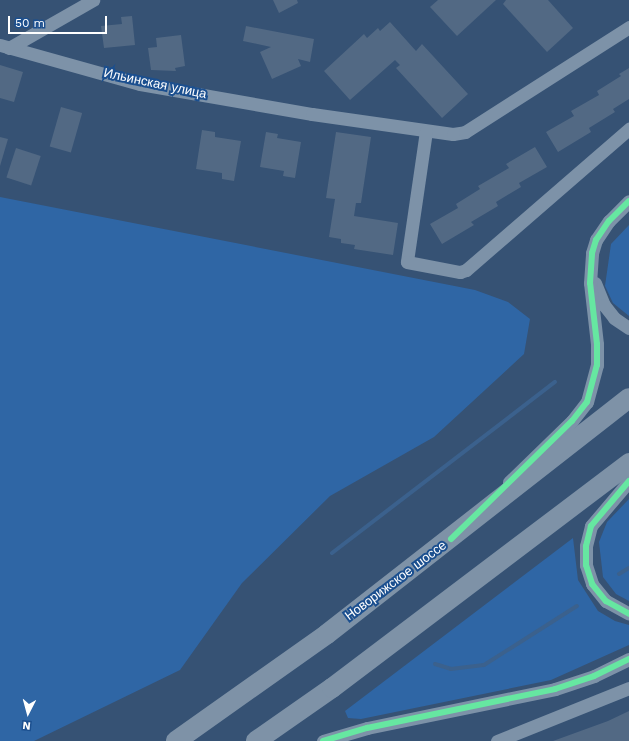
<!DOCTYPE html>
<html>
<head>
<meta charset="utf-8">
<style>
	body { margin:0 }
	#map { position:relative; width:629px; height:741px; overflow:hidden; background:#365274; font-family:"Work Sans",sans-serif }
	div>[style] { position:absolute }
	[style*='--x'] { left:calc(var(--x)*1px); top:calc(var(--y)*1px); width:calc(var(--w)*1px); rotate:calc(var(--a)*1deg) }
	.green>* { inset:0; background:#2f66a5 }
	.stream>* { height:4px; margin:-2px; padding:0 2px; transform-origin:2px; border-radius:2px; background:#3b618d }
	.building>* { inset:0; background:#526984; transform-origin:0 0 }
	.minor>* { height:13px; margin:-6.5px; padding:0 6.5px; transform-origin:6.5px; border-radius:6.5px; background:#7d92a8 }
	.highway>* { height:20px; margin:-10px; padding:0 10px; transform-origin:10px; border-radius:10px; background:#7e92a7 }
	.cycleway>* { height:6px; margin:-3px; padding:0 3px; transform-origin:3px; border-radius:3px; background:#66e7a1 }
	span { translate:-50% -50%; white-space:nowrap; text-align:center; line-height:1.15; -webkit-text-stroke:4px #1b4f8f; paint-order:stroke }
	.street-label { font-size:13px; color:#fff }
	.north { position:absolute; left:8px; top:693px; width:40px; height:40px; -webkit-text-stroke:3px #1b4f8f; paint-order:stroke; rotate:186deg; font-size:11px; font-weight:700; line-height:16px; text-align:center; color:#fff }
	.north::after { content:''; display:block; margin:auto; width:14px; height:18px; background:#fff; clip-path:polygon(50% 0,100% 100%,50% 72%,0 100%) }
	.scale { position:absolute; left:8px; top:16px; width:99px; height:18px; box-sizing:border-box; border:2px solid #fff; border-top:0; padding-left:5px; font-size:12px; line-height:14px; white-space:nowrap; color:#fff; -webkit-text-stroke:3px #1b4f8f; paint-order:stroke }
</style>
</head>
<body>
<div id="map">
	<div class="green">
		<div style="clip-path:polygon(0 197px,475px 290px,508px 302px,530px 319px,524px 354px,434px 437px,330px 496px,242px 583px,180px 670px,34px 741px,0 741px)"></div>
		<div style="clip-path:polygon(629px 225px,629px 316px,613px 303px,605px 286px,611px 244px)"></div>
		<div style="clip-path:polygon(629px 499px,629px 601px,616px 594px,603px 577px,599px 542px,607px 522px)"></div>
		<div style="clip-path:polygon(573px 538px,578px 580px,598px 611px,615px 621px,629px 625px,629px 645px,551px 680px,361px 719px,348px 718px,345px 711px)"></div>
	</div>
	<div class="stream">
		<div style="--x:332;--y:553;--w:281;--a:-37.5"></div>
		<div style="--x:619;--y:574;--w:12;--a:-31"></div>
		<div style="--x:435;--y:664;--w:17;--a:17"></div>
		<div style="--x:451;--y:669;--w:33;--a:-7"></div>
		<div style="--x:484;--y:665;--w:110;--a:-32.4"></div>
	</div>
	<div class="building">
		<div style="clip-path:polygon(273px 0,297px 0,298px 3px,279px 13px)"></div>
		<div style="clip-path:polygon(438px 0,496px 0,457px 36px,430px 7px)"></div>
		<div style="clip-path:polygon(506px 0,548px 0,573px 28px,547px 52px,503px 4px)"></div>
		<div style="clip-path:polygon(132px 16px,135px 45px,104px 48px,101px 26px,122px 24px,121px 17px)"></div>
		<div style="clip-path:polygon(390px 22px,416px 51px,422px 44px,468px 94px,442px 118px,396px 68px,400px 65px,395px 60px,350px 100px,324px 71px,364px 34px,367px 38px,378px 28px,380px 31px)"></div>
		<div style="clip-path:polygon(246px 26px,314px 39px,310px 62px,298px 59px,301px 66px,272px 79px,260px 52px,271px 47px,243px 41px)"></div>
		<div style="clip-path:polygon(181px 35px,185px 66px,175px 68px,176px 71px,151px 70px,148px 48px,157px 47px,156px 38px)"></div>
		<div style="clip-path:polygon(0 65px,23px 72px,14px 102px,0 98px)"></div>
		<div style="clip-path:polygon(629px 68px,629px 99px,613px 109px,615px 112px,589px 128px,591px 132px,558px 152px,546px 132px,574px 116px,571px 111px,599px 95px,597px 91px,621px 76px,619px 74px)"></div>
		<div style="left:61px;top:107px;width:22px;height:41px;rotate:16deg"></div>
		<div style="clip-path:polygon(202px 130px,215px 132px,215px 137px,241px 141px,234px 181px,222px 179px,222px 173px,196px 169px)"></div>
		<div style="clip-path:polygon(266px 132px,278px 134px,277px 138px,301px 142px,295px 178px,283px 176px,284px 171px,260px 167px)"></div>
		<div style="clip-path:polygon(336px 132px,371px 137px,361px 203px,356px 203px,354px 216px,398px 223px,393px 255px,354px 249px,355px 245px,341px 243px,341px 239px,329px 237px,335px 199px,326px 198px)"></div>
		<div style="clip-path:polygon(0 137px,8px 139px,0 166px)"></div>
		<div style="clip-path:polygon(535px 147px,547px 167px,519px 183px,521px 187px,496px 202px,498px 206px,471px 222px,474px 225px,442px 244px,430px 224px,458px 208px,456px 204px,480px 189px,478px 186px,509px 168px,506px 164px)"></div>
		<div style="left:16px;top:148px;width:26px;height:31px;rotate:18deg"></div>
		<div style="clip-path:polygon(629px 711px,629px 741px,553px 741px,608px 721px)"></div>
	</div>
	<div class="minor">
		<div style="--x:0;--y:45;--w:145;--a:15.6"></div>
		<div style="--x:140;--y:84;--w:175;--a:9.9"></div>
		<div style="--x:312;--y:114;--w:142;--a:8.1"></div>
		<div style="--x:453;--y:134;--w:12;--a:-9"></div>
		<div style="--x:465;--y:132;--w:195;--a:-32.6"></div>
		<div style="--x:9;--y:48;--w:97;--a:-29.7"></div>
		<div style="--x:426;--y:131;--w:132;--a:98.3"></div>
		<div style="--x:407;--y:262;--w:54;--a:10.7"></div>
		<div style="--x:460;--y:272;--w:6;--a:-18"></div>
		<div style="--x:466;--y:270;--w:216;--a:-40.9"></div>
		<div style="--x:595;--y:283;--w:24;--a:68"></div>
		<div style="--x:604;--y:305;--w:16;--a:52"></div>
		<div style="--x:614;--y:318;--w:18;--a:34"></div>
		<div style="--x:629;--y:481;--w:59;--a:130.2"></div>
		<div style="--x:591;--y:526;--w:21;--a:104"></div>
		<div style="--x:586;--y:546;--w:19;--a:90"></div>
		<div style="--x:586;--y:565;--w:20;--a:72"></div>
		<div style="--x:592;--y:584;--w:22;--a:51"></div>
		<div style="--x:606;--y:601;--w:26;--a:29"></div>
		<div style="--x:509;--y:482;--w:88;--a:-44.1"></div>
		<div style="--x:572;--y:421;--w:24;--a:-52"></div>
		<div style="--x:587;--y:402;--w:38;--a:-75"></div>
		<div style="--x:597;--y:365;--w:21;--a:-90"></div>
		<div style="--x:597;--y:344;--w:61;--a:-96.5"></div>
		<div style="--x:590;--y:283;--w:30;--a:-86"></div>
		<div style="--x:592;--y:253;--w:14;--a:-73"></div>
		<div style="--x:596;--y:240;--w:23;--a:-56"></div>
		<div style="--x:609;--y:221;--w:28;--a:-45"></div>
		<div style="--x:323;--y:741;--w:46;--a:-16.5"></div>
		<div style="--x:367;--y:728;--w:192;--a:-11.7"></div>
		<div style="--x:555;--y:689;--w:41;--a:-18.4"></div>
		<div style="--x:594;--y:676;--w:39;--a:-26"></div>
		<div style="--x:497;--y:741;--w:142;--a:-21.9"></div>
	</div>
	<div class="highway">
		<div style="--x:176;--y:741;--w:185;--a:-35.3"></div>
		<div style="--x:327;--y:634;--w:383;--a:-38"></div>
		<div style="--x:256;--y:741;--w:93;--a:-34.9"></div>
		<div style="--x:332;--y:688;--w:373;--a:-37.1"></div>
	</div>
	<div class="cycleway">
		<div style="--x:629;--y:481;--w:59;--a:130.2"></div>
		<div style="--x:591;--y:526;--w:21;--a:104"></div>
		<div style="--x:586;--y:546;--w:19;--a:90"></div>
		<div style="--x:586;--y:565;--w:20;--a:72"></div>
		<div style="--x:592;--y:584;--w:22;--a:51"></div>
		<div style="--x:606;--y:601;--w:26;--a:29"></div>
		<div style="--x:451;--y:539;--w:169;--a:-44.3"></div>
		<div style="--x:572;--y:421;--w:24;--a:-52"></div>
		<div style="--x:587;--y:402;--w:38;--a:-75"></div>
		<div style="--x:597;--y:365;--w:21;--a:-90"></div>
		<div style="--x:597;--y:344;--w:61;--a:-96.5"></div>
		<div style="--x:590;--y:283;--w:30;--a:-86"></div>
		<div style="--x:592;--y:253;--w:14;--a:-73"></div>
		<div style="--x:596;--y:240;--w:23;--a:-56"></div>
		<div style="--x:609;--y:221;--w:28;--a:-45"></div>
		<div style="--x:323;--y:741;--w:46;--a:-16.5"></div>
		<div style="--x:367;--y:728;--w:192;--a:-11.7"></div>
		<div style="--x:555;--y:689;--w:41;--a:-18.4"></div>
		<div style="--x:594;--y:676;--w:39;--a:-26"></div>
	</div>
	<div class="street-label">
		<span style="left:155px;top:84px;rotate:12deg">Ильинская улица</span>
		<span style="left:396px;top:581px;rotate:-37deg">Новорижское шоссе</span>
	</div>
	<div class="north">N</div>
	<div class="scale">50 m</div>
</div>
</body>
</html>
